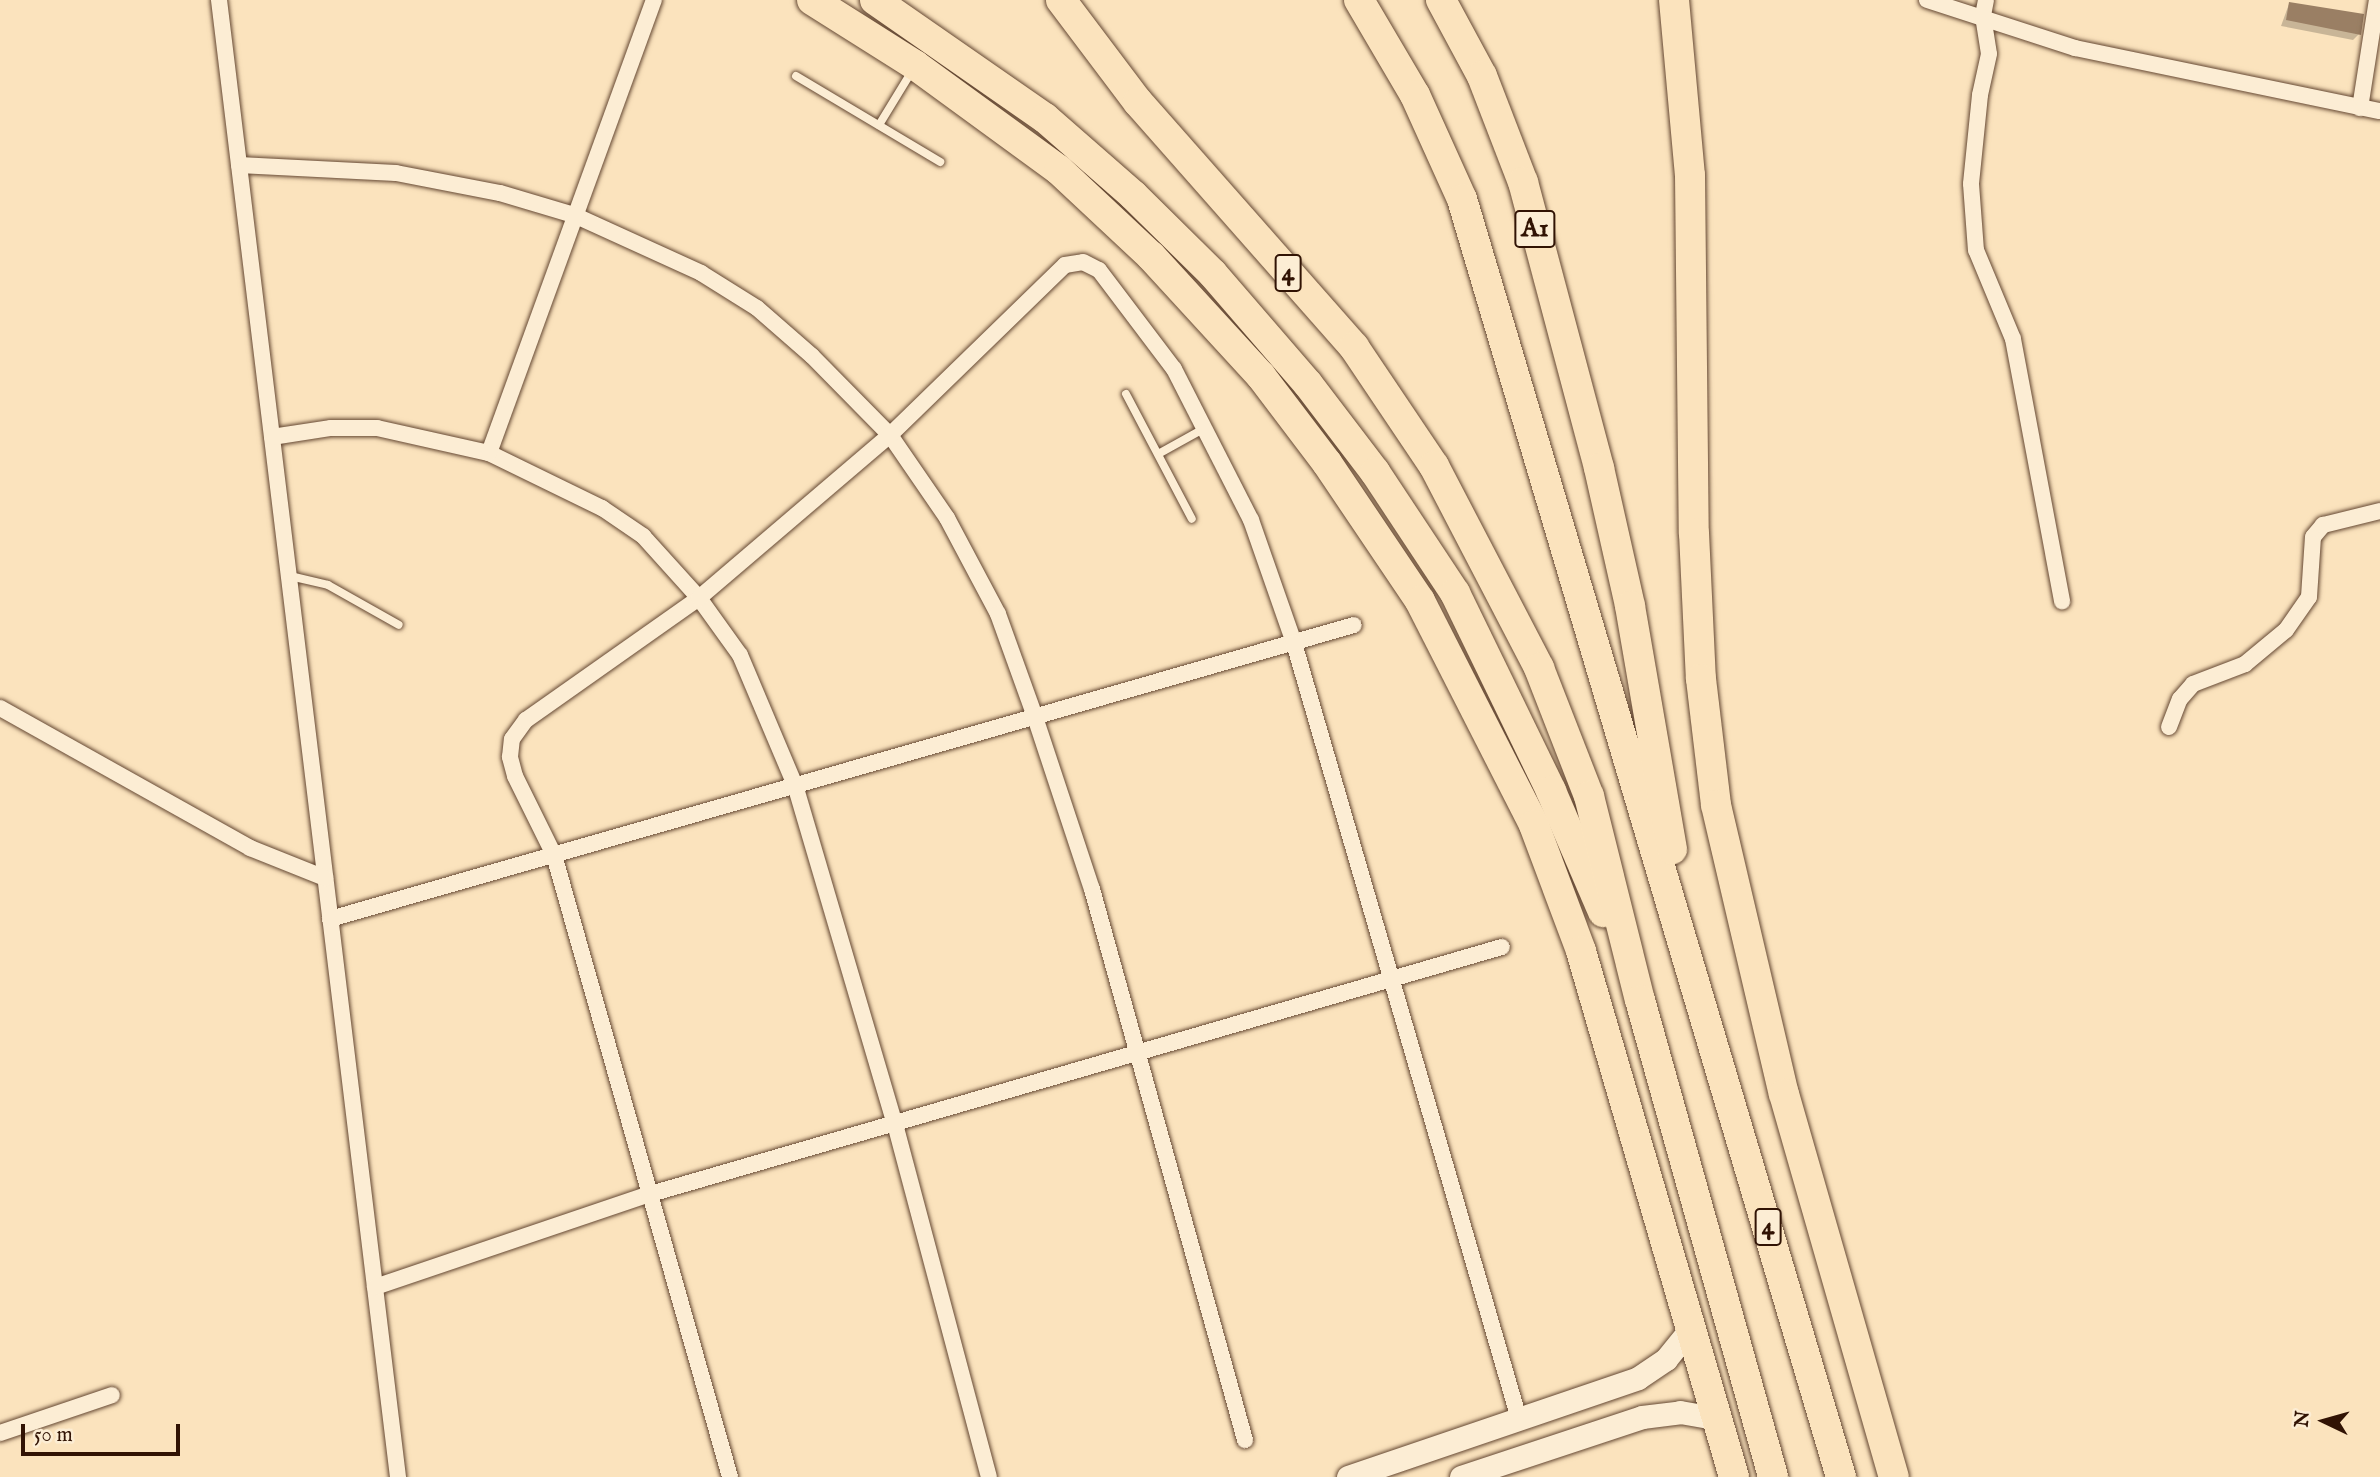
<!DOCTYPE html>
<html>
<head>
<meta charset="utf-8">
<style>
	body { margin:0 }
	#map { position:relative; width:2380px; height:1477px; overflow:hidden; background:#fbe3bd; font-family:"IM FELL English",serif }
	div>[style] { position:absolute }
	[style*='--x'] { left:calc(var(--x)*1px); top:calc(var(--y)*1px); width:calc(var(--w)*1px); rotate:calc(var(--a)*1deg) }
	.shadow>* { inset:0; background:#0003 }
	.building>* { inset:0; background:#9a7f64 }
	.roads { filter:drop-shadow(0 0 2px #644732) drop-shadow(0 0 2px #644732) }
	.lane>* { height:8px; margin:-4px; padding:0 4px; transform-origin:4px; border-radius:4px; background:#fcedd4 }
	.street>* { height:16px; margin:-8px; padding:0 8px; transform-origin:8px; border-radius:8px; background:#fcedd4 }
	.secondary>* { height:23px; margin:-11.5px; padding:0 11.5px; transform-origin:11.5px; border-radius:11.5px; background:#fcedd4 }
	.highway>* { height:30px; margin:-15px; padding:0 15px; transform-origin:15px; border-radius:15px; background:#fbe3bd }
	span { translate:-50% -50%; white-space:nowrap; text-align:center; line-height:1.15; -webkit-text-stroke:6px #fcedd4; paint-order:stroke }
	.shield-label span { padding:2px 5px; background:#fcedd4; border:2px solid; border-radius:5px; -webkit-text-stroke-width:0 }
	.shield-label { font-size:26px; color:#311304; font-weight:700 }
	.north { position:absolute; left:2289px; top:1386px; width:70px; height:70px; -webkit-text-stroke:5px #fcedd4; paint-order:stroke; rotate:275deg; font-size:19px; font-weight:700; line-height:28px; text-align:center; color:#311304 }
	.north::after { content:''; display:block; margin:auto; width:24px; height:32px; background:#311304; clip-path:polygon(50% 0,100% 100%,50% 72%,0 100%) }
	.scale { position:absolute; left:21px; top:1424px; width:159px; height:32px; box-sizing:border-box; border:4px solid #311304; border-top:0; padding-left:9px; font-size:21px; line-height:24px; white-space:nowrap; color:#311304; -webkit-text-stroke:5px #fcedd4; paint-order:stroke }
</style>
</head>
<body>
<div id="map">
	<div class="shadow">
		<div style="clip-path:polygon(2289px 4px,2359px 34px,2353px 40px,2281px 26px)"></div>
	</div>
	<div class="building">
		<div style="clip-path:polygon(2289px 2px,2364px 14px,2361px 35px,2286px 20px)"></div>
	</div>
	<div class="roads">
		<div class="lane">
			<div style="--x:796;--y:76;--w:168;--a:30.8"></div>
			<div style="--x:879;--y:125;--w:63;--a:-58.6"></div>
			<div style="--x:1126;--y:394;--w:141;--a:62.2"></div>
			<div style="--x:1160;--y:453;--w:51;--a:-29.1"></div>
			<div style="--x:290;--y:576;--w:39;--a:13"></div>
			<div style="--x:328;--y:585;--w:81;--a:29.4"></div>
		</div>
		<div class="street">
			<div style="--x:219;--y:0;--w:1488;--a:83.09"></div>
			<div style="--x:1927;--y:0;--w:156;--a:18"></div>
			<div style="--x:2075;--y:48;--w:311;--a:11.7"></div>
			<div style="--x:1986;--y:0;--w:16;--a:101"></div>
			<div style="--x:1983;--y:16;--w:38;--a:81"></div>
			<div style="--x:1989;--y:54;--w:42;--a:102.4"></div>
			<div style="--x:1980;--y:95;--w:89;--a:95.8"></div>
			<div style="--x:1971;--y:184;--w:66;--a:85.7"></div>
			<div style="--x:1976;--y:250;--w:96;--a:67.4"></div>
			<div style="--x:2013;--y:339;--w:267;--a:79.4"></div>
			<div style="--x:2360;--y:108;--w:109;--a:-81.1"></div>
			<div style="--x:239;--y:165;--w:157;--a:2.9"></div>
			<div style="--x:396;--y:173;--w:106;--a:10.9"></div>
			<div style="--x:500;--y:193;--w:77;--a:16.6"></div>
			<div style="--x:574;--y:215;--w:140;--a:24.5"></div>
			<div style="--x:701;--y:273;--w:66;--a:32"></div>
			<div style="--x:757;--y:308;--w:73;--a:41.1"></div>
			<div style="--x:812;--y:356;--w:111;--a:45.4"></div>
			<div style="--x:890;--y:435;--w:101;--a:55.5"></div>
			<div style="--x:947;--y:518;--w:109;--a:62"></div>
			<div style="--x:998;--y:614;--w:109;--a:70.2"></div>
			<div style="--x:1035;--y:717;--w:181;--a:71.7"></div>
			<div style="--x:1092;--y:889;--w:572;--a:74.48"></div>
			<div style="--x:272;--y:437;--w:60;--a:-8.7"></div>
			<div style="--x:331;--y:428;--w:46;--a:0"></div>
			<div style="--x:377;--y:428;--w:115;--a:12.6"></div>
			<div style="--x:489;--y:453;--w:126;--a:26"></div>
			<div style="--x:602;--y:508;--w:50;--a:34.3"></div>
			<div style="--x:643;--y:536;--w:84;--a:47.9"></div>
			<div style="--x:699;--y:598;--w:70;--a:54.3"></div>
			<div style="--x:740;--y:655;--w:141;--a:67.1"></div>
			<div style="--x:795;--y:785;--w:353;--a:73.6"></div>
			<div style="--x:895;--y:1124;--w:365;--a:75.1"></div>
			<div style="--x:489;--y:453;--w:482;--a:-70"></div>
			<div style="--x:0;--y:708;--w:287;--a:29.2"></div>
			<div style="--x:250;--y:848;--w:81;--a:21.8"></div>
			<div style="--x:2169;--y:727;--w:30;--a:-69"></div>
			<div style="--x:2180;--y:699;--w:20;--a:-49"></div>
			<div style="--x:2193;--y:684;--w:56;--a:-21"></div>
			<div style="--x:2245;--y:664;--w:53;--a:-39.7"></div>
			<div style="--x:2286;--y:630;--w:40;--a:-55.1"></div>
			<div style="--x:2309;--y:597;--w:60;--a:-86.2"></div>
			<div style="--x:2313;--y:537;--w:16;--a:-50"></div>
			<div style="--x:2323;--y:525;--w:59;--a:-13.8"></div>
			<div style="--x:330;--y:919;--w:1065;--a:-16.02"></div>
			<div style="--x:375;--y:1287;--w:287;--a:-18.7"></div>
			<div style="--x:647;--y:1195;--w:890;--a:-16.18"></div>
			<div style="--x:0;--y:1433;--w:118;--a:-18.7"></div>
			<div style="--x:730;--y:1477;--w:646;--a:-105.8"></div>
			<div style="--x:554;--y:855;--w:88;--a:-116.3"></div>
			<div style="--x:515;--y:776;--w:20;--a:-105"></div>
			<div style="--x:510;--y:757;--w:18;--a:-84"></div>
			<div style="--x:512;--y:739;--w:24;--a:-54"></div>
			<div style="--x:526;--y:720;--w:212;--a:-35.2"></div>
			<div style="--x:699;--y:598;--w:251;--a:-40.5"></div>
			<div style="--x:890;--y:435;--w:244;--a:-44.2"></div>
			<div style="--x:1065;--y:265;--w:18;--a:-9"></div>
			<div style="--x:1083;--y:262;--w:18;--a:27"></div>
			<div style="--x:1099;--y:270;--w:124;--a:52.9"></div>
			<div style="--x:1174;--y:369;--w:169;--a:63"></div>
			<div style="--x:1251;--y:520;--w:130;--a:70.7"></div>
			<div style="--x:1294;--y:643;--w:808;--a:73.83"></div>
		</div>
		<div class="secondary">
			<div style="--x:1348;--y:1477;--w:306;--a:-18.8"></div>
			<div style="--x:1638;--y:1378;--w:34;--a:-34"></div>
			<div style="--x:1666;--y:1359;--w:40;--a:-51"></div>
			<div style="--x:1461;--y:1477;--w:191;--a:-18.3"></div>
			<div style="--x:1642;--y:1417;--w:38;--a:-7"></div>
			<div style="--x:1680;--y:1412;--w:39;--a:10"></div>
		</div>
		<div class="highway">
			<div style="--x:812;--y:0;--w:122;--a:32.3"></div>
			<div style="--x:915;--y:65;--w:178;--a:36.1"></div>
			<div style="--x:1059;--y:170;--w:126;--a:43.1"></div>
			<div style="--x:1151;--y:256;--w:163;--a:47.5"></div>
			<div style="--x:1261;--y:376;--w:109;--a:52.8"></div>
			<div style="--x:1327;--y:463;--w:166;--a:56"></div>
			<div style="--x:1420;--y:601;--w:251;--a:63"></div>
			<div style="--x:1534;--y:825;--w:134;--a:69.5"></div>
			<div style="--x:1581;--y:951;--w:548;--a:73.78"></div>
			<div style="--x:875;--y:0;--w:207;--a:34.8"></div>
			<div style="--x:1045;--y:118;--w:117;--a:41.2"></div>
			<div style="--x:1133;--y:195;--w:112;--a:44.6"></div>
			<div style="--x:1213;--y:274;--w:145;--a:49.2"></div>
			<div style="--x:1308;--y:384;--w:111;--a:52.7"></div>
			<div style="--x:1375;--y:472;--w:145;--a:56.5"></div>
			<div style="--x:1455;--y:593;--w:220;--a:64.1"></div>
			<div style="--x:1551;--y:791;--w:132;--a:66.7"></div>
			<div style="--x:1061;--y:0;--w:128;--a:53"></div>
			<div style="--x:1138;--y:102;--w:327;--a:48.6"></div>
			<div style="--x:1354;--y:347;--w:143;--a:56.1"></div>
			<div style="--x:1434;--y:466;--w:228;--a:62.5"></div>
			<div style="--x:1539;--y:668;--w:137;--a:68.7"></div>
			<div style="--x:1589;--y:796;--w:210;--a:76"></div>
			<div style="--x:1640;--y:1000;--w:495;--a:74.4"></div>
			<div style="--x:1359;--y:0;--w:110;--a:59.5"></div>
			<div style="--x:1415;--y:95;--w:114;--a:65.7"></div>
			<div style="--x:1462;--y:199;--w:1333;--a:73.48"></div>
			<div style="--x:1441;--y:0;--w:86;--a:61.7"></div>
			<div style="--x:1482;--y:76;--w:114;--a:68.9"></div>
			<div style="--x:1523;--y:182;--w:296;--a:75.1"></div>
			<div style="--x:1599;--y:468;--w:141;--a:77.3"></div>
			<div style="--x:1630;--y:606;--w:247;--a:80.2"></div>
			<div style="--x:1674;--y:0;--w:176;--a:84.8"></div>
			<div style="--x:1690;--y:175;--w:358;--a:89.4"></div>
			<div style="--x:1694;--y:533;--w:146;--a:87.3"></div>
			<div style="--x:1701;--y:679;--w:127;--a:83.2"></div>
			<div style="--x:1716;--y:805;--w:297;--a:76.8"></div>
			<div style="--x:1784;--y:1094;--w:398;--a:74"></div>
		</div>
	</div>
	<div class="shield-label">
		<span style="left:1535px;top:229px">A1</span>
		<span style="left:1288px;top:273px">4</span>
		<span style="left:1768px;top:1227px">4</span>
	</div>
	<div class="north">N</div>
	<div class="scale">50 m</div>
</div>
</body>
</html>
